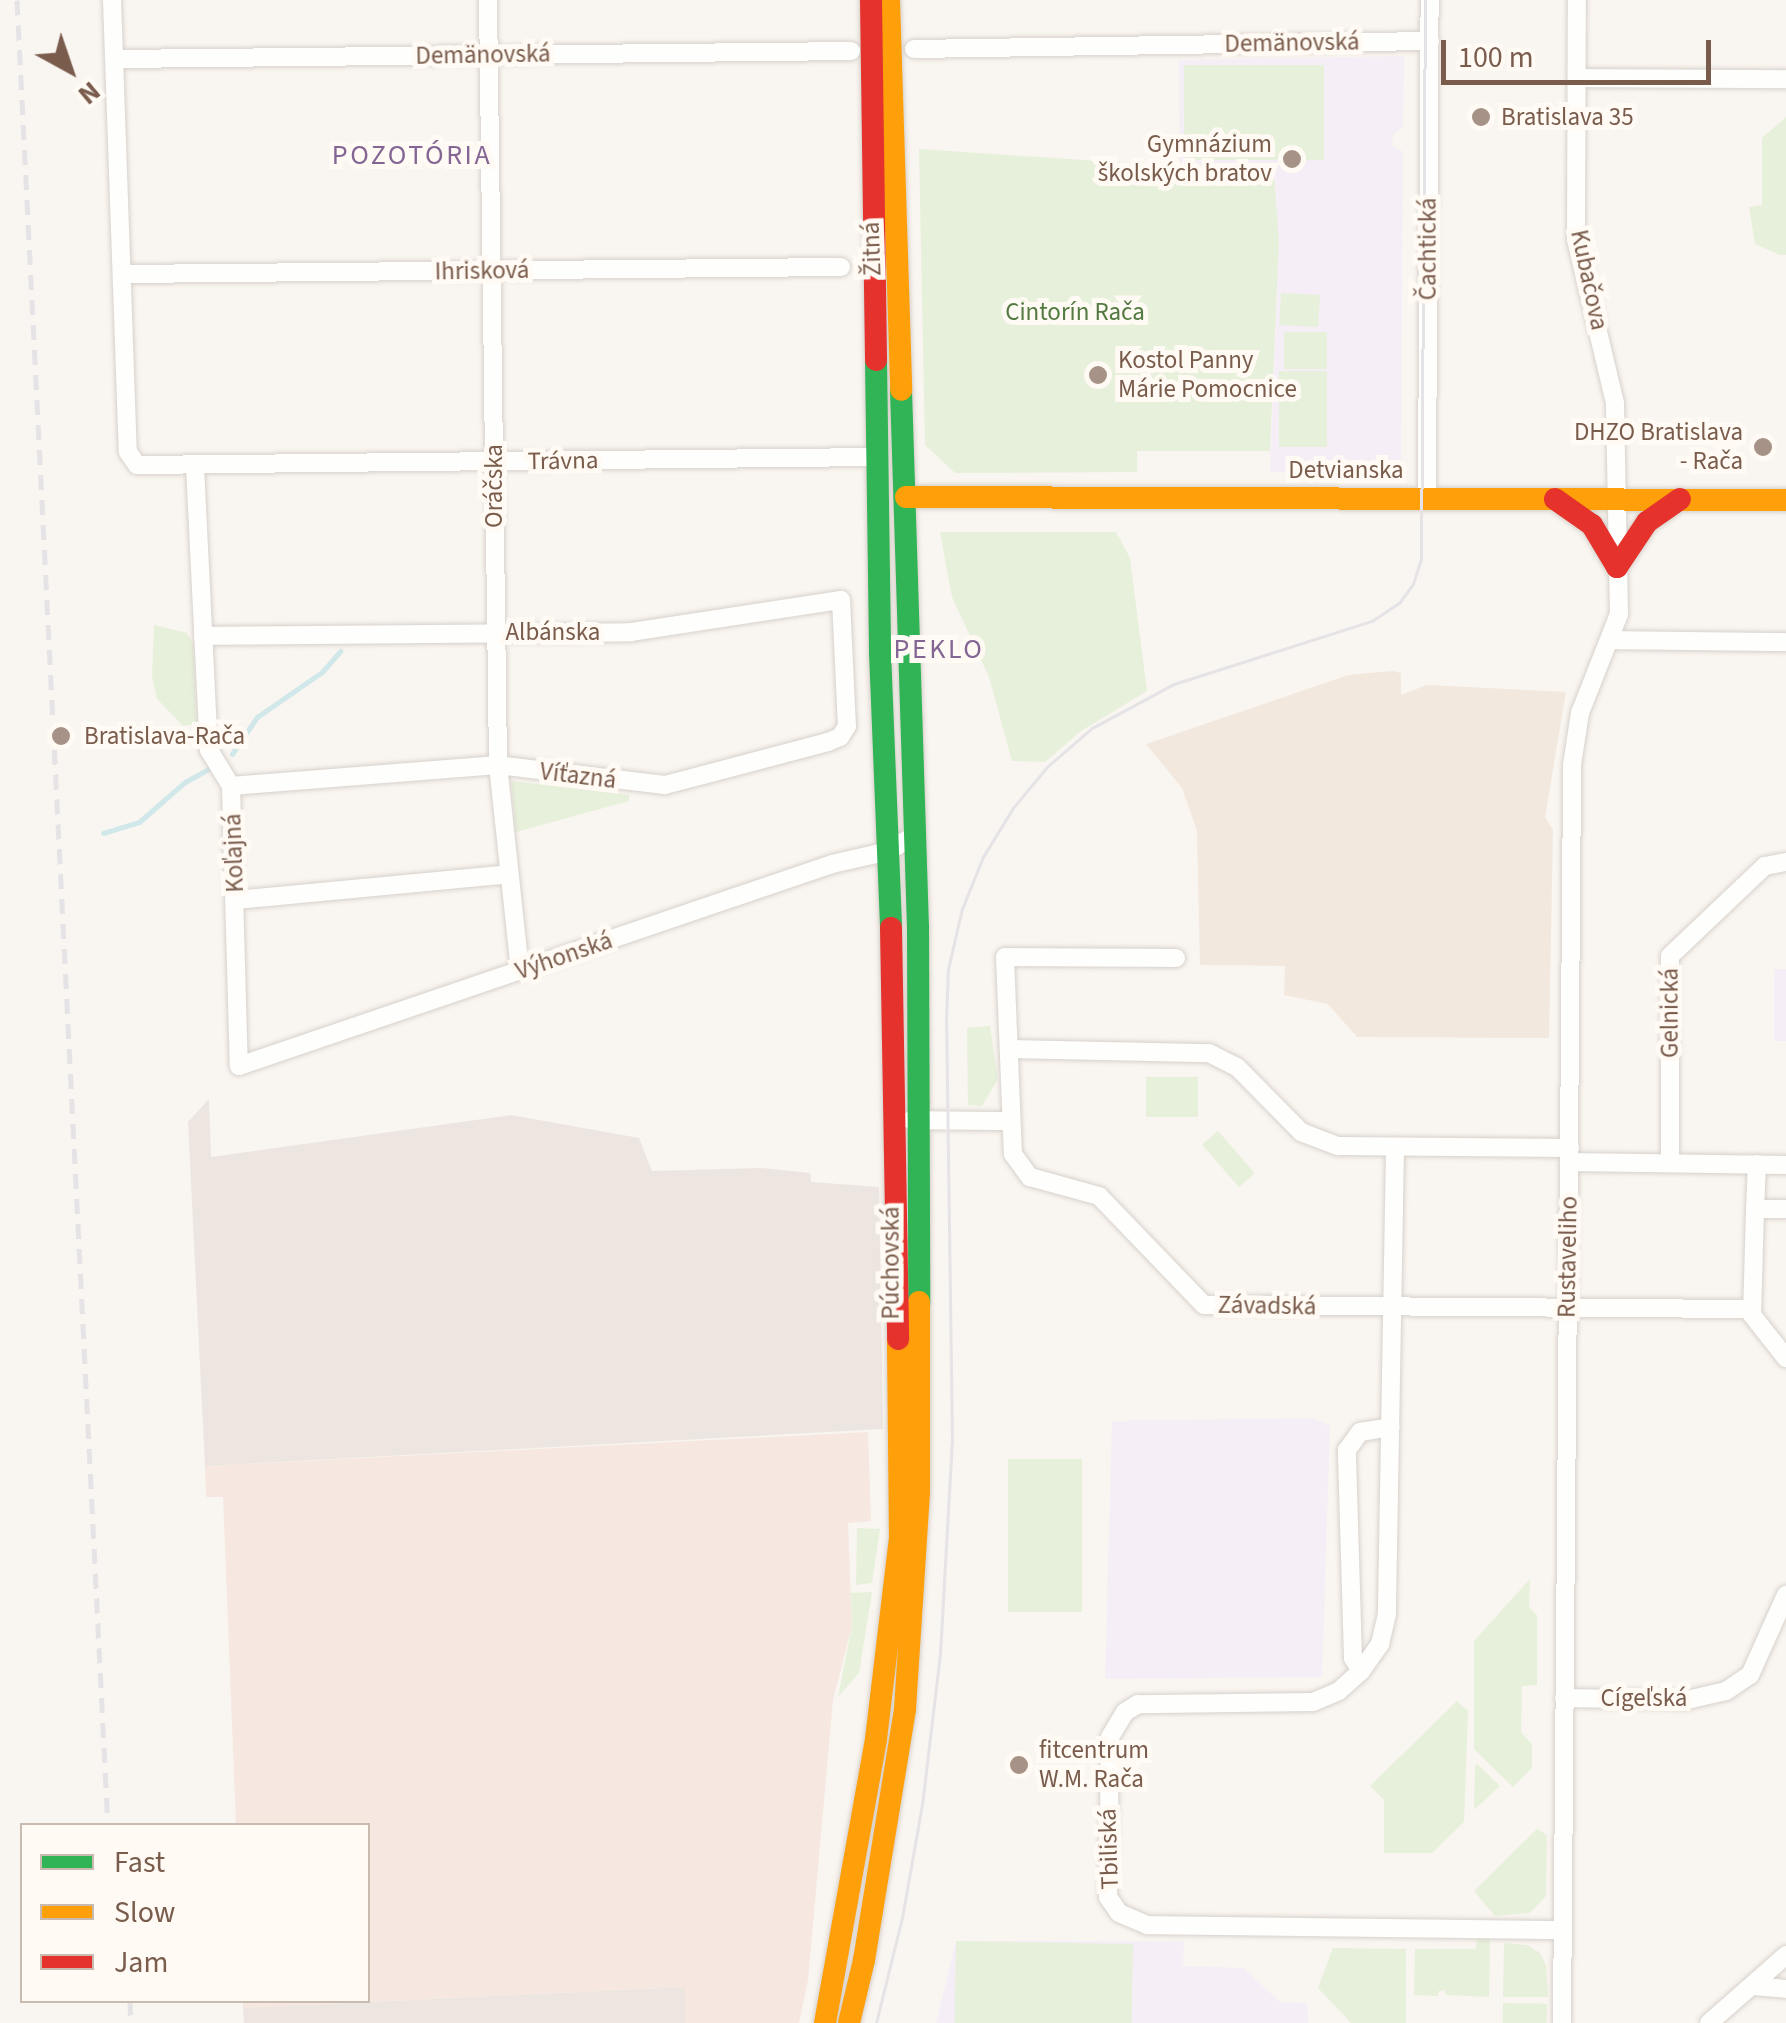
<!DOCTYPE html>
<html>
<head>
<meta charset="utf-8">
<style>
	body { margin:0 }
	#map { position:relative; width:1786px; height:2023px; overflow:hidden; background:#f9f5f0; font-family:"Source Sans 3",sans-serif }
	div>[style] { position:absolute }
	[style*='--x'] { left:calc(var(--x)*1px); top:calc(var(--y)*1px); width:calc(var(--w)*1px); rotate:calc(var(--a)*1deg) }
	.residential>* { inset:0; background:#f2e8de }
	.commercial>* { inset:0; background:#f6e8e1 }
	.industrial>* { inset:0; background:#ede5e0 }
	.education>* { inset:0; background:#f6eef6; transform-origin:0 0 }
	.green>* { inset:0; background:#e7f0db; transform-origin:0 0 }
	.stream>* { height:5px; margin:-2.5px; padding:0 2.5px; transform-origin:2.5px; border-radius:2.5px; background:#d0e8ea }
	.roads { filter:drop-shadow(0 0 2px #d7d1cb) drop-shadow(0 0 2px #d7d1cb) }
	.street>* { height:18px; margin:-9px; padding:0 9px; transform-origin:9px; border-radius:9px; background:#fefefd }
	.fast>* { height:22px; margin:-11px; padding:0 11px; transform-origin:11px; border-radius:11px; background:#30b455 }
	.slow>* { height:22px; margin:-11px; padding:0 11px; transform-origin:11px; border-radius:11px; background:#ff9f0a }
	.jam>* { height:22px; margin:-11px; padding:0 11px; transform-origin:11px; border-radius:11px; background:#e5322d }
	.tram>* { height:2.5px; margin:-1.25px; padding:0 1.25px; transform-origin:1.25px; border-radius:1.25px; background:#e6e3e7 }
	.rail>* { height:5px; margin-top:-2.5px; transform-origin:0; background:repeating-linear-gradient(90deg,#e6e3e7 0 15px,transparent 0 25px) }
	.dots>* { width:28px; height:28px; translate:-50% -50%; box-sizing:border-box; border:5px solid #fffaf3; border-radius:50% }
	span { translate:-50% -50%; white-space:nowrap; text-align:center; line-height:1.15; -webkit-text-stroke:10px #fffaf3; paint-order:stroke }
	.street-label { font-size:25px; color:#7a5c4d }
	.poi-label { font-size:25px; color:#7a5c4d }
	.left { translate:0 -50%; text-align:left }
	.right { translate:-100% -50%; text-align:right }
	.park-label { font-size:25px; color:#537a41 }
	.neighbourhood-label { font-size:28px; color:#846695; letter-spacing:2.5px }
	.legend { position:absolute; left:20px; top:1823px; width:350px; height:180px; box-sizing:border-box; background:#fffaf3; border:2px solid #cabbb1; margin:0; padding:12px 18px; list-style:none; font-size:30px; color:#7a5c4d }
	.legend li { display:flex; align-items:center; gap:20px; height:50px }
	.legend b { width:50px; border:2px solid #cabbb1 }
	.north { position:absolute; left:20px; top:20px; width:100px; height:100px; -webkit-text-stroke:8px #fffaf3; paint-order:stroke; rotate:140deg; font-size:28px; font-weight:700; line-height:40px; text-align:center; color:#7a5c4d }
	.north::after { content:''; display:block; margin:auto; width:35px; height:45px; background:#7a5c4d; clip-path:polygon(50% 0,100% 100%,50% 72%,0 100%) }
	.scale { position:absolute; left:1441px; top:40px; width:270px; height:45px; box-sizing:border-box; border:5px solid #7a5c4d; border-top:0; padding-left:12px; font-size:30px; line-height:35px; white-space:nowrap; color:#7a5c4d; -webkit-text-stroke:8px #fffaf3; paint-order:stroke }
</style>
</head>
<body>
<div id="map">
	<div class="residential">
		<div style="clip-path:polygon(1392px 671px,1401px 673px,1401px 695px,1427px 685px,1566px 692px,1545px 817px,1553px 830px,1549px 1038px,1357px 1037px,1328px 1004px,1284px 995px,1285px 966px,1200px 965px,1197px 831px,1182px 788px,1146px 744px,1349px 675px)"></div>
	</div>
	<div class="commercial">
		<div style="clip-path:polygon(868px 1432px,871px 1521px,848px 1523px,852px 1626px,833px 1700px,808px 1980px,799px 2023px,685px 2023px,684px 1987px,243px 2008px,243px 2001px,368px 2000px,368px 1826px,236px 1825px,223px 1497px,206px 1497px,205px 1466px)"></div>
	</div>
	<div class="industrial">
		<div style="clip-path:polygon(209px 1099px,211px 1157px,511px 1115px,639px 1138px,652px 1171px,761px 1168px,810px 1173px,811px 1182px,879px 1187px,883px 1429px,205px 1466px,188px 1122px)"></div>
		<div style="clip-path:polygon(685px 1987px,685px 2023px,244px 2023px,243px 2008px)"></div>
	</div>
	<div class="education">
		<div style="clip-path:polygon(1404px 56px,1403px 127px,1393px 135px,1392px 145px,1403px 152px,1401px 472px,1270px 472px,1279px 241px,1274px 173px,1180px 167px,1179px 60px)"></div>
		<div style="left:1774px;top:969px;width:12px;height:72px"></div>
		<div style="clip-path:polygon(1313px 1418px,1330px 1426px,1322px 1677px,1105px 1679px,1112px 1421px)"></div>
		<div style="clip-path:polygon(956px 1941px,1184px 1941px,1183px 1966px,1244px 1968px,1280px 2002px,1307px 2003px,1308px 2023px,936px 2023px)"></div>
	</div>
	<div class="green">
		<div style="left:1324px;top:65px;width:95px;height:140px;rotate:90deg"></div>
		<div style="clip-path:polygon(1786px 117px,1786px 255px,1780px 255px,1755px 244px,1749px 207px,1762px 205px,1762px 138px)"></div>
		<div style="clip-path:polygon(919px 149px,1274px 173px,1279px 241px,1270px 451px,1137px 451px,1137px 472px,955px 473px,925px 445px)"></div>
		<div style="left:1281px;top:293px;width:39px;height:32px;rotate:3deg"></div>
		<div style="left:1284px;top:332px;width:43px;height:37px"></div>
		<div style="left:1279px;top:371px;width:48px;height:76px"></div>
		<div style="clip-path:polygon(940px 532px,1116px 532px,1130px 558px,1147px 691px,1081px 731px,1045px 762px,1012px 761px,989px 677px,952px 597px)"></div>
		<div style="clip-path:polygon(154px 625px,187px 633px,193px 643px,197px 724px,183px 726px,157px 699px,152px 676px)"></div>
		<div style="clip-path:polygon(511px 781px,629px 795px,629px 801px,516px 832px)"></div>
		<div style="clip-path:polygon(990px 1026px,998px 1079px,982px 1106px,968px 1105px,967px 1028px)"></div>
		<div style="left:1146px;top:1077px;width:52px;height:40px"></div>
		<div style="left:1218px;top:1131px;width:56px;height:21px;rotate:49deg"></div>
		<div style="left:1008px;top:1459px;width:74px;height:153px"></div>
		<div style="clip-path:polygon(857px 1528px,880px 1529px,872px 1583px,856px 1585px)"></div>
		<div style="clip-path:polygon(1530px 1579px,1529px 1607px,1537px 1615px,1537px 1685px,1522px 1686px,1521px 1732px,1532px 1744px,1532px 1768px,1513px 1787px,1474px 1749px,1474px 1641px)"></div>
		<div style="clip-path:polygon(872px 1592px,859px 1673px,838px 1697px,852px 1626px,851px 1593px)"></div>
		<div style="clip-path:polygon(1457px 1701px,1468px 1711px,1464px 1822px,1432px 1853px,1384px 1853px,1384px 1800px,1370px 1786px)"></div>
		<div style="clip-path:polygon(1477px 1764px,1500px 1786px,1474px 1810px,1475px 1765px)"></div>
		<div style="clip-path:polygon(1537px 1829px,1547px 1835px,1546px 1896px,1530px 1913px,1495px 1916px,1474px 1891px)"></div>
		<div style="clip-path:polygon(1477px 1937px,1490px 1938px,1489px 1997px,1446px 1995px,1445px 1990px,1439px 1991px,1438px 1996px,1414px 1995px,1415px 1949px,1476px 1949px)"></div>
		<div style="left:956px;top:1941px;width:177px;height:84px;rotate:1deg"></div>
		<div style="clip-path:polygon(1504px 1943px,1527px 1945px,1540px 1953px,1546px 1965px,1548px 1997px,1503px 1997px)"></div>
		<div style="clip-path:polygon(1333px 1948px,1406px 1949px,1406px 2023px,1351px 2023px,1318px 1988px)"></div>
		<div style="left:1503px;top:2003px;width:44px;height:20px;rotate:1deg"></div>
	</div>
	<div class="stream">
		<div style="--x:232;--y:754;--w:45;--a:-56"></div>
		<div style="--x:257;--y:717;--w:79;--a:-34.7"></div>
		<div style="--x:322;--y:672;--w:28;--a:-49"></div>
		<div style="--x:103;--y:833;--w:38;--a:-17"></div>
		<div style="--x:139;--y:822;--w:61;--a:-41"></div>
		<div style="--x:185;--y:782;--w:33;--a:-29"></div>
	</div>
	<div class="roads">
		<div class="street">
			<div style="--x:112;--y:0;--w:452;--a:88"></div>
			<div style="--x:128;--y:452;--w:16;--a:55"></div>
			<div style="--x:137;--y:465;--w:739;--a:-0.62"></div>
			<div style="--x:488;--y:0;--w:765;--a:89.25"></div>
			<div style="--x:498;--y:765;--w:207;--a:83.9"></div>
			<div style="--x:914;--y:49;--w:516;--a:-0.89"></div>
			<div style="--x:115;--y:59;--w:736;--a:-0.62"></div>
			<div style="--x:1577;--y:78;--w:209;--a:0.3"></div>
			<div style="--x:124;--y:274;--w:717;--a:-0.56"></div>
			<div style="--x:195;--y:466;--w:284;--a:87.2"></div>
			<div style="--x:209;--y:750;--w:42;--a:58.6"></div>
			<div style="--x:231;--y:786;--w:280;--a:88.4"></div>
			<div style="--x:239;--y:1066;--w:626;--a:-18.81"></div>
			<div style="--x:832;--y:864;--w:58;--a:-12.8"></div>
			<div style="--x:889;--y:851;--w:32;--a:-32"></div>
			<div style="--x:1427;--y:498;--w:498;--a:-89.7"></div>
			<div style="--x:203;--y:636;--w:428;--a:-0.5"></div>
			<div style="--x:631;--y:632;--w:212;--a:-8.7"></div>
			<div style="--x:841;--y:600;--w:126;--a:87.3"></div>
			<div style="--x:847;--y:726;--w:13;--a:122"></div>
			<div style="--x:840;--y:737;--w:13;--a:157"></div>
			<div style="--x:828;--y:742;--w:169;--a:165.2"></div>
			<div style="--x:665;--y:785;--w:168;--a:-173.2"></div>
			<div style="--x:498;--y:765;--w:268;--a:175.5"></div>
			<div style="--x:1611;--y:640;--w:175;--a:0.7"></div>
			<div style="--x:236;--y:900;--w:274;--a:-5.4"></div>
			<div style="--x:1176;--y:958;--w:171;--a:-179.7"></div>
			<div style="--x:1005;--y:957;--w:197;--a:87.7"></div>
			<div style="--x:1013;--y:1154;--w:29;--a:54"></div>
			<div style="--x:1030;--y:1177;--w:72;--a:15.4"></div>
			<div style="--x:1099;--y:1196;--w:151;--a:46.1"></div>
			<div style="--x:1204;--y:1305;--w:547;--a:0.42"></div>
			<div style="--x:1010;--y:1049;--w:199;--a:1.2"></div>
			<div style="--x:1209;--y:1053;--w:31;--a:27"></div>
			<div style="--x:1237;--y:1067;--w:91;--a:45.4"></div>
			<div style="--x:1301;--y:1132;--w:40;--a:21"></div>
			<div style="--x:1338;--y:1146;--w:232;--a:0.5"></div>
			<div style="--x:911;--y:1120;--w:100;--a:0.6"></div>
			<div style="--x:1395;--y:1148;--w:466;--a:91"></div>
			<div style="--x:1387;--y:1614;--w:31;--a:103"></div>
			<div style="--x:1380;--y:1644;--w:33;--a:125"></div>
			<div style="--x:1361;--y:1671;--w:30;--a:138"></div>
			<div style="--x:1339;--y:1691;--w:28;--a:157"></div>
			<div style="--x:1313;--y:1702;--w:175;--a:179.3"></div>
			<div style="--x:1138;--y:1704;--w:15;--a:148"></div>
			<div style="--x:1125;--y:1712;--w:29;--a:121"></div>
			<div style="--x:1110;--y:1737;--w:160;--a:90.7"></div>
			<div style="--x:1108;--y:1897;--w:19;--a:55"></div>
			<div style="--x:1119;--y:1913;--w:30;--a:23"></div>
			<div style="--x:1147;--y:1925;--w:414;--a:0.7"></div>
			<div style="--x:1569;--y:1162;--w:217;--a:0.8"></div>
			<div style="--x:1670;--y:1162;--w:206;--a:-90"></div>
			<div style="--x:1670;--y:956;--w:131;--a:-43.5"></div>
			<div style="--x:1765;--y:866;--w:21;--a:-11"></div>
			<div style="--x:1757;--y:1164;--w:45;--a:92.5"></div>
			<div style="--x:1755;--y:1209;--w:31;--a:0"></div>
			<div style="--x:1755;--y:1209;--w:106;--a:91.6"></div>
			<div style="--x:1752;--y:1315;--w:55;--a:51.7"></div>
			<div style="--x:1361;--y:1671;--w:15;--a:-122"></div>
			<div style="--x:1353;--y:1658;--w:208;--a:-91.7"></div>
			<div style="--x:1347;--y:1450;--w:22;--a:-54"></div>
			<div style="--x:1360;--y:1432;--w:31;--a:-9"></div>
			<div style="--x:1564;--y:1698;--w:123;--a:0.9"></div>
			<div style="--x:1687;--y:1700;--w:40;--a:-13"></div>
			<div style="--x:1726;--y:1691;--w:29;--a:-34"></div>
			<div style="--x:1750;--y:1675;--w:88;--a:-65.8"></div>
			<div style="--x:1753;--y:1986;--w:33;--a:5"></div>
			<div style="--x:1562;--y:2023;--w:1258;--a:-89.54"></div>
			<div style="--x:1572;--y:765;--w:53;--a:-81.3"></div>
			<div style="--x:1580;--y:713;--w:106;--a:-68.5"></div>
			<div style="--x:1619;--y:614;--w:211;--a:-91.1"></div>
			<div style="--x:1615;--y:403;--w:169;--a:-103.4"></div>
			<div style="--x:1576;--y:239;--w:239;--a:-89.8"></div>
			<div style="--x:1709;--y:2023;--w:103;--a:-41.4"></div>
		</div>
		<div class="fast">
			<div style="--x:876;--y:360;--w:292;--a:89.2"></div>
			<div style="--x:880;--y:652;--w:276;--a:87.7"></div>
			<div style="--x:901;--y:390;--w:537;--a:88.19"></div>
			<div style="--x:918;--y:927;--w:375;--a:89.8"></div>
		</div>
		<div class="slow">
			<div style="--x:889;--y:0;--w:390;--a:88.2"></div>
			<div style="--x:906;--y:497;--w:880;--a:0.2"></div>
			<div style="--x:825;--y:2023;--w:289;--a:-79.8"></div>
			<div style="--x:876;--y:1739;--w:202;--a:-83.2"></div>
			<div style="--x:900;--y:1538;--w:199;--a:-90.6"></div>
			<div style="--x:849;--y:2023;--w:65;--a:-76.6"></div>
			<div style="--x:864;--y:1960;--w:254;--a:-80.7"></div>
			<div style="--x:905;--y:1709;--w:218;--a:-86.3"></div>
			<div style="--x:919;--y:1491;--w:189;--a:-90"></div>
		</div>
		<div class="jam">
			<div style="--x:871;--y:0;--w:360;--a:89.2"></div>
			<div style="--x:1555;--y:499;--w:45;--a:35.1"></div>
			<div style="--x:1592;--y:525;--w:49;--a:59.2"></div>
			<div style="--x:1617;--y:567;--w:54;--a:-56.3"></div>
			<div style="--x:1647;--y:522;--w:40;--a:-34.9"></div>
			<div style="--x:891;--y:928;--w:411;--a:89"></div>
		</div>
	</div>
	<div class="tram">
		<div style="--x:876;--y:2023;--w:108;--a:-76.1"></div>
		<div style="--x:902;--y:1918;--w:115;--a:-80"></div>
		<div style="--x:922;--y:1805;--w:152;--a:-83.2"></div>
		<div style="--x:940;--y:1654;--w:212;--a:-86.8"></div>
		<div style="--x:952;--y:1442;--w:423;--a:-90.8"></div>
		<div style="--x:946;--y:1019;--w:50;--a:-87.7"></div>
		<div style="--x:948;--y:969;--w:62;--a:-76.9"></div>
		<div style="--x:962;--y:909;--w:56;--a:-68"></div>
		<div style="--x:983;--y:857;--w:57;--a:-58.5"></div>
		<div style="--x:1013;--y:808;--w:53;--a:-50.3"></div>
		<div style="--x:1047;--y:767;--w:60;--a:-40.9"></div>
		<div style="--x:1092;--y:728;--w:93;--a:-28.2"></div>
		<div style="--x:1174;--y:684;--w:208;--a:-17.7"></div>
		<div style="--x:1372;--y:621;--w:34;--a:-34"></div>
		<div style="--x:1400;--y:602;--w:22;--a:-54"></div>
		<div style="--x:1413;--y:584;--w:25;--a:-72"></div>
		<div style="--x:1421;--y:560;--w:560;--a:-89.59"></div>
	</div>
	<div class="rail">
		<div style="--x:17;--y:0;--w:1828;--a:87.15"></div>
		<div style="--x:130;--y:2000;--w:23;--a:88"></div>
	</div>
	<div class="dots">
		<div style="left:1481px;top:117px;background:#a69286"></div>
		<div style="left:1292px;top:159px;background:#a69286"></div>
		<div style="left:1098px;top:375px;background:#a69286"></div>
		<div style="left:1763px;top:447px;background:#a69286"></div>
		<div style="left:61px;top:736px;background:#a69286"></div>
		<div style="left:1019px;top:1765px;background:#a69286"></div>
	</div>
	<div class="street-label">
		<span style="left:1292px;top:43px;rotate:-1deg">Demänovská</span>
		<span style="left:483px;top:55px;rotate:-1deg">Demänovská</span>
		<span style="left:872px;top:249px;rotate:-92deg">Žitná</span>
		<span style="left:1428px;top:249px;rotate:-90deg">Čachtická</span>
		<span style="left:482px;top:271px;rotate:-1deg">Ihrisková</span>
		<span style="left:1589px;top:280px;rotate:78deg">Kubačova</span>
		<span style="left:563px;top:461px;rotate:-1deg">Trávna</span>
		<span style="left:1346px;top:470px">Detvianska</span>
		<span style="left:494px;top:486px;rotate:-90deg">Oráčska</span>
		<span style="left:553px;top:632px">Albánska</span>
		<span style="left:578px;top:776px;rotate:7deg">Víťazná</span>
		<span style="left:234px;top:853px;rotate:-92deg">Koľajná</span>
		<span style="left:564px;top:956px;rotate:-19deg">Výhonská</span>
		<span style="left:1670px;top:1013px;rotate:-90deg">Gelnická</span>
		<span style="left:1568px;top:1257px;rotate:-89deg">Rustaveliho</span>
		<span style="left:891px;top:1263px;rotate:-90deg">Púchovská</span>
		<span style="left:1267px;top:1306px;rotate:1deg">Závadská</span>
		<span style="left:1644px;top:1698px">Cígeľská</span>
		<span style="left:1109px;top:1849px;rotate:-92deg">Tbiliská</span>
	</div>
	<div class="poi-label">
		<span class="left" style="left:1501px;top:117px">Bratislava 35</span>
		<span class="right" style="left:1272px;top:159px">Gymnázium<br>školských bratov</span>
		<span class="left" style="left:1118px;top:375px">Kostol Panny<br>Márie Pomocnice</span>
		<span class="right" style="left:1743px;top:447px">DHZO Bratislava<br>- Rača</span>
		<span class="left" style="left:84px;top:736px">Bratislava-Rača</span>
		<span class="left" style="left:1039px;top:1765px">fitcentrum<br>W.M. Rača</span>
	</div>
	<div class="park-label">
		<span style="left:1075px;top:312px">Cintorín Rača</span>
	</div>
	<div class="neighbourhood-label">
		<span style="left:412px;top:155px">POZOTÓRIA</span>
		<span style="left:939px;top:649px">PEKLO</span>
	</div>
	<ul class="legend">
	<li><b style="height:12px;background:#30b455"></b>Fast</li>
	<li><b style="height:12px;background:#ff9f0a"></b>Slow</li>
	<li><b style="height:12px;background:#e5322d"></b>Jam</li>
	</ul>
	<div class="north">N</div>
	<div class="scale">100 m</div>
</div>
</body>
</html>
